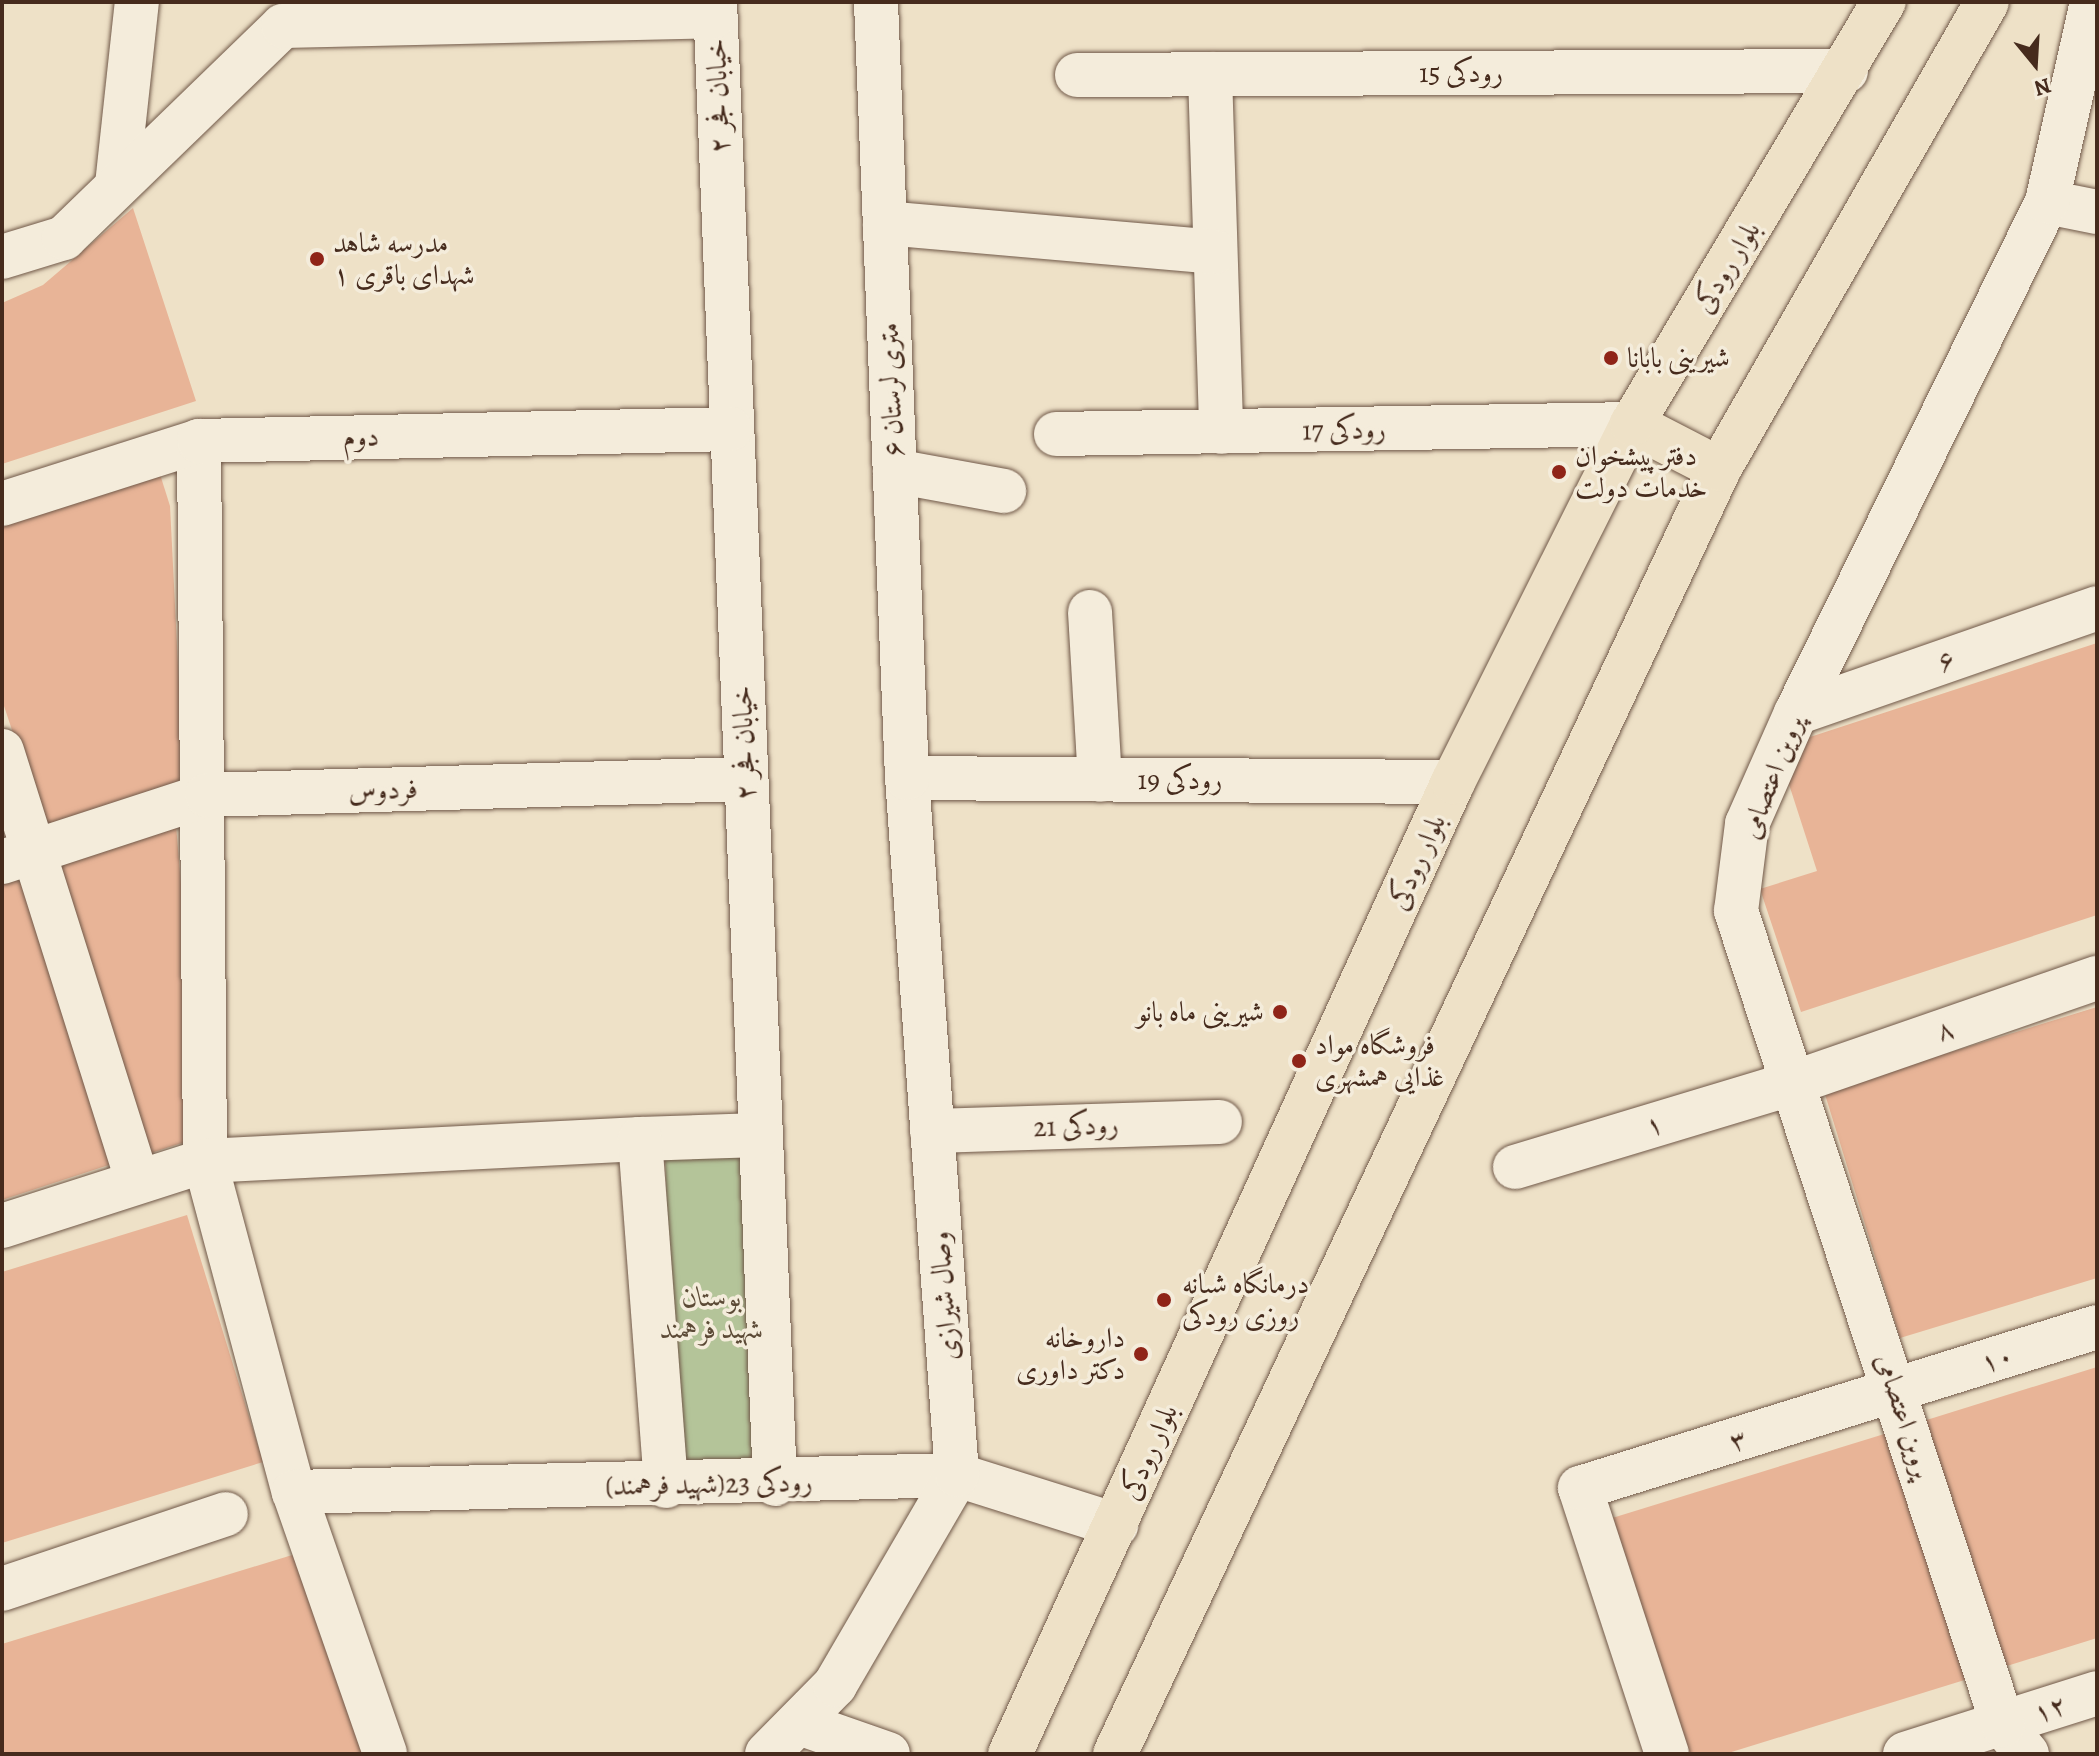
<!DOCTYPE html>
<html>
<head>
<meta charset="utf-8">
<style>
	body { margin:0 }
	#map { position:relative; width:2099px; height:1756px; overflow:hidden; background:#eee1c7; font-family:Alegreya,Amiri,serif }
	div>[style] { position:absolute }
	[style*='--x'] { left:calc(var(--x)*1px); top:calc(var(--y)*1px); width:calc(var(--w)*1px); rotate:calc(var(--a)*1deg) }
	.green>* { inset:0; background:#b4c499; transform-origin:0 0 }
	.building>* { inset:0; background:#e8b497 }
	.roads { filter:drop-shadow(0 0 2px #705848) drop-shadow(0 0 2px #705848) }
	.minor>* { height:44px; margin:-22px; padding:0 22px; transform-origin:22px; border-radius:22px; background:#f4ecdb }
	.major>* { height:44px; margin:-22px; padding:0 22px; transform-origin:22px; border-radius:22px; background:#eee1c7 }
	.dots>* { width:22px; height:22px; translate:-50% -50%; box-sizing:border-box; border:4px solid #f4ecdb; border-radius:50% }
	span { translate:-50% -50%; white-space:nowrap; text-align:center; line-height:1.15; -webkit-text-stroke:7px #f4ecdb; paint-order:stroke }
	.street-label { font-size:28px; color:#462b1d }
	.poi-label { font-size:28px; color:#462b1d }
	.left { translate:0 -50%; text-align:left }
	.right { translate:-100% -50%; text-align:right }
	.park-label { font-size:28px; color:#5c4a36; font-style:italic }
	.frame { position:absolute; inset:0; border:4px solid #462b1d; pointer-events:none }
	.north { position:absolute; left:1995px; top:24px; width:80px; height:80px; -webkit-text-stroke:6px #f4ecdb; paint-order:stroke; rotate:162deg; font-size:22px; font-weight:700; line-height:32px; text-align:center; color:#462b1d }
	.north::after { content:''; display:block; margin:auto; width:28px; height:36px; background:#462b1d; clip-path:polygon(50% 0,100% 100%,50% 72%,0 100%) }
</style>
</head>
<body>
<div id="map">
	<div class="green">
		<div style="left:745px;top:1153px;width:316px;height:80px;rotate:88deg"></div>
	</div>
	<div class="building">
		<div style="clip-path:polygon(133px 208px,196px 401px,2px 464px,2px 303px,43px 285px)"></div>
		<div style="clip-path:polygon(159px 471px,170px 506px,184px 784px,45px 829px,2px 700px,2px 522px)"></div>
		<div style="clip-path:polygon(2097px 643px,2097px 915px,1801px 1012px,1760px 889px,1817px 871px,1785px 772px,1807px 738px)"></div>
		<div style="clip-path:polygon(176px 825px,189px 980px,188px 1141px,148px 1154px,53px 864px)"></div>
		<div style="clip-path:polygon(26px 871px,121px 1161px,2px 1200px,2px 879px)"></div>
		<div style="clip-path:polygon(2097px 1007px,2097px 1278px,1900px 1338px,1824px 1091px)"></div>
		<div style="clip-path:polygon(187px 1215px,263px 1462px,2px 1543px,2px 1272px)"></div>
		<div style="clip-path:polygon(2097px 1367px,2097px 1638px,1994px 1670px,1917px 1423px)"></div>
		<div style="clip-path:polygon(1894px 1431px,1971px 1678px,1725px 1754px,1682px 1754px,1609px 1519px)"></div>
		<div style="clip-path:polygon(302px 1552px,365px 1754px,2px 1754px,2px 1644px)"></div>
	</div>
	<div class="roads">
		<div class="minor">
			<div style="--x:715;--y:2;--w:1483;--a:87.68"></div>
			<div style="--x:1210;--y:74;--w:358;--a:88.2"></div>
			<div style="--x:1077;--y:75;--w:769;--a:-0.3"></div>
			<div style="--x:117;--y:185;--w:184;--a:-83.8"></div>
			<div style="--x:2047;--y:202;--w:51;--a:11.3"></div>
			<div style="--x:885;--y:223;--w:331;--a:5"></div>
			<div style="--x:2;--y:257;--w:65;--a:-17"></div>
			<div style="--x:64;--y:238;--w:305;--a:-44.1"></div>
			<div style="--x:283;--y:26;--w:431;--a:-1.3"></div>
			<div style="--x:1056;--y:434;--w:576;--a:-0.99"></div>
			<div style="--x:199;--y:441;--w:720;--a:89.52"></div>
			<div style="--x:205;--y:1161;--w:343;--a:75"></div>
			<div style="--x:294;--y:1492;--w:277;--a:70.8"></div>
			<div style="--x:895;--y:471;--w:111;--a:10.4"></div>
			<div style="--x:2;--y:504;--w:207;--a:-17.7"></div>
			<div style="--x:199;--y:441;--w:531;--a:-1.29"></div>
			<div style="--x:1090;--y:612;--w:168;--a:86.6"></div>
			<div style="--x:1796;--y:713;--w:319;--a:-19.2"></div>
			<div style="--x:2;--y:751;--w:448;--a:72.5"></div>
			<div style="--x:907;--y:778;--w:546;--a:0.42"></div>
			<div style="--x:2;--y:862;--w:216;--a:-18.1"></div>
			<div style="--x:207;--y:795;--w:538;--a:-1.7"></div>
			<div style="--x:932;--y:1131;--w:288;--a:-1.8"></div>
			<div style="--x:640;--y:1139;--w:120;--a:-1.9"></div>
			<div style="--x:1515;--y:1167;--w:290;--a:-16.8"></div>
			<div style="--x:1793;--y:1083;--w:322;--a:-19.1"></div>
			<div style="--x:2;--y:1226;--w:213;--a:-17.8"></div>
			<div style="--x:205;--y:1161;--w:436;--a:-2.9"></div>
			<div style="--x:640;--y:1139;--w:348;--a:85.7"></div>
			<div style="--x:294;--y:1492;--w:663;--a:-1.47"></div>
			<div style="--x:957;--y:1475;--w:167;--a:17.5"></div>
			<div style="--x:2;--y:1589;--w:236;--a:-18.5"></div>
			<div style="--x:802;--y:1724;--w:91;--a:19.2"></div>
			<div style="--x:767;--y:1754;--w:97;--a:-45.4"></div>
			<div style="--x:835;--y:1685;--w:243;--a:-59.8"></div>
			<div style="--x:957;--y:1475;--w:699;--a:-94.1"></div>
			<div style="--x:907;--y:778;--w:777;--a:-92.29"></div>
			<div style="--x:1667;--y:1754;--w:280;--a:-108.1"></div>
			<div style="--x:1580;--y:1488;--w:541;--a:-17.3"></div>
			<div style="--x:1905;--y:1754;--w:201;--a:-17.6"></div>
			<div style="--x:2027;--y:1754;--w:38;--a:-130"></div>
			<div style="--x:2003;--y:1725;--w:857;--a:-108.16"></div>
			<div style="--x:1736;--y:911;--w:88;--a:-82.8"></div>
			<div style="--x:1747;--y:824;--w:121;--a:-66.2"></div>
			<div style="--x:1796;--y:713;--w:569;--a:-63.84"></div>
			<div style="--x:2047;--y:202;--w:205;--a:-77.3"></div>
		</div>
		<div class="major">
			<div style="--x:1632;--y:424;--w:98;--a:27.3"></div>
			<div style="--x:1010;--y:1754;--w:1068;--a:-65.5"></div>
			<div style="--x:1453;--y:782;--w:400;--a:-63.4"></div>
			<div style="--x:1632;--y:424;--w:492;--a:-59.2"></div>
			<div style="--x:1115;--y:1754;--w:1420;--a:-64.82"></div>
			<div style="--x:1719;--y:469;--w:538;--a:-60.15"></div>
		</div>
	</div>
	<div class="dots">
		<div style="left:317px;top:259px;background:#8f2418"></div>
		<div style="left:1611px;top:358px;background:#8f2418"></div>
		<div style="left:1559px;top:472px;background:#8f2418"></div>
		<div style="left:1280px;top:1012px;background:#8f2418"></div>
		<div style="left:1299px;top:1061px;background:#8f2418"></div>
		<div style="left:1164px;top:1300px;background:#8f2418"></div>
		<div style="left:1141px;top:1354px;background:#8f2418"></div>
	</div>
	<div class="street-label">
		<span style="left:1461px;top:73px">رودکی 15</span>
		<span style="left:718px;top:96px;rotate:-92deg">خیابان فجر ۲</span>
		<span style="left:1727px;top:267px;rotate:-59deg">بلوار رودکی</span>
		<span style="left:891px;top:390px;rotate:-92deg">۶ متری لرستان</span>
		<span style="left:1344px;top:430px;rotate:-1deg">رودکی 17</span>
		<span style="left:361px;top:437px;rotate:-1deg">دوم</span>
		<span style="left:1946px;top:660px;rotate:-19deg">۶</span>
		<span style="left:744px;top:743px;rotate:-92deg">خیابان فجر ۲</span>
		<span style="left:1772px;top:777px;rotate:-69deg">پروین اعتصامی</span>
		<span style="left:1180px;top:780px">رودکی 19</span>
		<span style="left:383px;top:790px;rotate:-2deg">فردوس</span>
		<span style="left:1417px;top:862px;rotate:-66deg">بلوار رودکی</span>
		<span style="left:1945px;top:1030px;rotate:-19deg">۸</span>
		<span style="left:1654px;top:1125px;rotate:-17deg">۱</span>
		<span style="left:1076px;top:1126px;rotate:-2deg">رودکی 21</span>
		<span style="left:944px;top:1296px;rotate:-94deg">وصال شیرازی</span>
		<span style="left:1997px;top:1359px;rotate:-18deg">۱۰</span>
		<span style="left:1904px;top:1416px;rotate:72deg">پروین اعتصامی</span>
		<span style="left:1738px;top:1440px;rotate:-17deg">۳</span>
		<span style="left:1149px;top:1452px;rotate:-66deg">بلوار رودکی</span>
		<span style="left:709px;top:1484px;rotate:-1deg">رودکی 23(شهید فرهمند)</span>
		<span style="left:2050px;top:1709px;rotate:-19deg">۱۲</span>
	</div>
	<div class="poi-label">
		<span class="left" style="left:333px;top:259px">مدرسه شاهد<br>شهدای باقری ۱</span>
		<span class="left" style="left:1627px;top:358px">شیرینی بابانا</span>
		<span class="left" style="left:1575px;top:472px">دفتر پیشخوان<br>خدمات دولت</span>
		<span class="right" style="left:1264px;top:1012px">شیرینی ماه بانو</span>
		<span class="left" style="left:1315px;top:1061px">فروشگاه مواد<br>غذایی همشهری</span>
		<span class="left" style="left:1182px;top:1300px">درمانگاه شبانه<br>روزی رودکی</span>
		<span class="right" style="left:1125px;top:1354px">داروخانه<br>دکتر داوری</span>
	</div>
	<div class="park-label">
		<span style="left:712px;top:1313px">بوستان<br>شهید فرهمند</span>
	</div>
	<div class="frame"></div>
	<div class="north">N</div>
</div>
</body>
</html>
